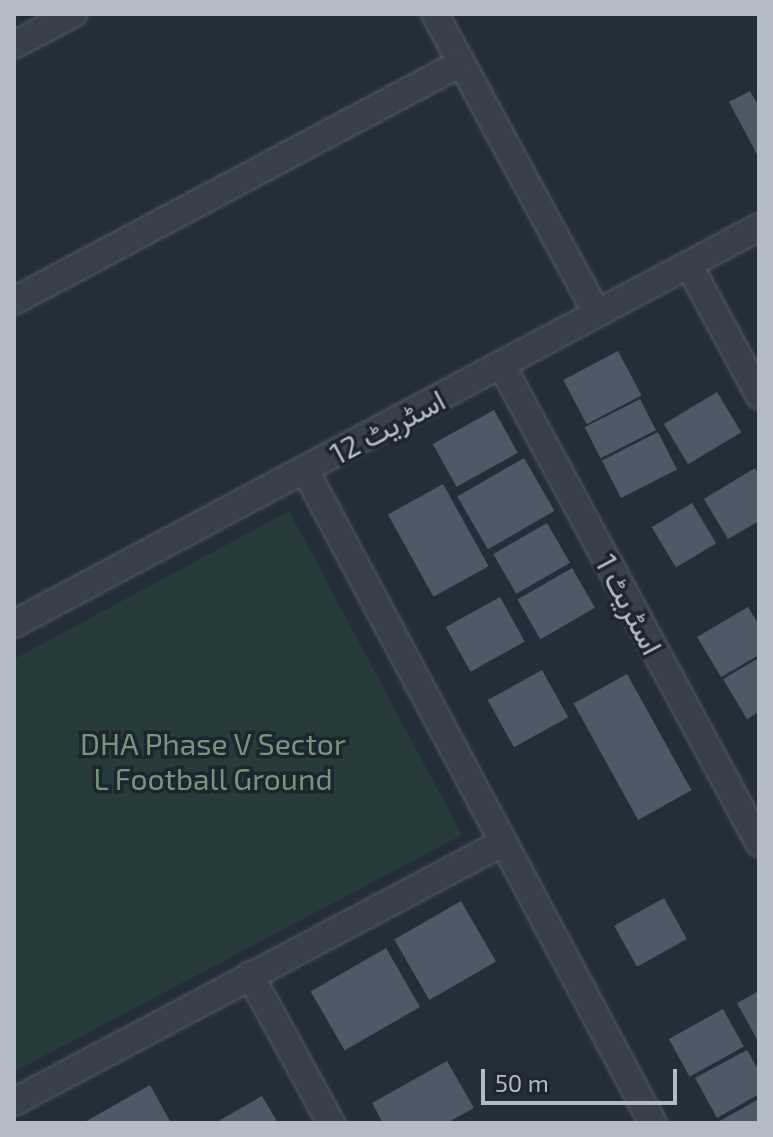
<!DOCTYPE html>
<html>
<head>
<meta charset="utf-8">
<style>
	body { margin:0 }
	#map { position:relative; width:773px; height:1137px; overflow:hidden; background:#242e38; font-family:"Exo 2",Vazirmatn,sans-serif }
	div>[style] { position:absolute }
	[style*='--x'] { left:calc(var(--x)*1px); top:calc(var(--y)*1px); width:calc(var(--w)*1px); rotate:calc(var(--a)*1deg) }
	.green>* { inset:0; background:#273b3a }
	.building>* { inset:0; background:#4d5964; transform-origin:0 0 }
	.roads { filter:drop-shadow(0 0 2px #535b64) drop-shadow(0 0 2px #535b64) }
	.street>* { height:26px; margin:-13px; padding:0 13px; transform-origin:13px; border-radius:13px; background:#384049 }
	span { translate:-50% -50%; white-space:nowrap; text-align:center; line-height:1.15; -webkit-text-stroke:7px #1d252e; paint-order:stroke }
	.street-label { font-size:30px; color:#b3bbc5 }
	.park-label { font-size:30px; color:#739879 }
	.frame { position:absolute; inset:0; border:16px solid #b3bbc5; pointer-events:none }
	.scale { position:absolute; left:481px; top:1069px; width:196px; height:36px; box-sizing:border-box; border:4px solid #b3bbc5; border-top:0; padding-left:10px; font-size:24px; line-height:28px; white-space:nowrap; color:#b3bbc5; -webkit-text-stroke:6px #1d252e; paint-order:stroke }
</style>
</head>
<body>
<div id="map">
	<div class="green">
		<div style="clip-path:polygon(289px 511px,462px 835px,14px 1072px,14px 659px)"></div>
	</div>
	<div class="building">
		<div style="clip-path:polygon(750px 91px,759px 107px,759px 158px,729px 102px)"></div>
		<div style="left:618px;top:351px;width:50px;height:62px;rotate:62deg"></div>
		<div style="left:717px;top:392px;width:47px;height:62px;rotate:59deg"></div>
		<div style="left:640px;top:399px;width:35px;height:62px;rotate:63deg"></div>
		<div style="left:494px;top:410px;width:49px;height:70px;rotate:61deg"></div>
		<div style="left:658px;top:432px;width:42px;height:63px;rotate:63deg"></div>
		<div style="left:524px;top:458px;width:61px;height:77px;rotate:60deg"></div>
		<div style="clip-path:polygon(755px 468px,759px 475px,759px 521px,728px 539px,704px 499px)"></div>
		<div style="left:443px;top:484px;width:94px;height:63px;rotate:61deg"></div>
		<div style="left:692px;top:503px;width:47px;height:47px;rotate:59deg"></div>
		<div style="left:547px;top:523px;width:46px;height:62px;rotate:60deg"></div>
		<div style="left:572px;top:568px;width:46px;height:63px;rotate:60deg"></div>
		<div style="left:500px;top:597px;width:51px;height:62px;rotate:61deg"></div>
		<div style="clip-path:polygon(748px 607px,759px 625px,759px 655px,721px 677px,697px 637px)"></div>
		<div style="clip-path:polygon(759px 658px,759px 712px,747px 719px,723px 679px)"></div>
		<div style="left:542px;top:670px;width:54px;height:62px;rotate:61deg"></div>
		<div style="left:627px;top:674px;width:133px;height:61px;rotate:61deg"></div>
		<div style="left:664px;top:898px;width:47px;height:57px;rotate:61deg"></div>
		<div style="left:461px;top:901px;width:70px;height:77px;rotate:60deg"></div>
		<div style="left:386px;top:948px;width:68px;height:87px;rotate:60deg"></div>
		<div style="clip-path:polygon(759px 991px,759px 1043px,737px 1003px)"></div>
		<div style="left:723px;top:1009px;width:43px;height:62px;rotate:61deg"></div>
		<div style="clip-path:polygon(747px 1050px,759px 1071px,759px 1094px,717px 1118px,695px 1078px)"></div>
		<div style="clip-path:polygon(447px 1061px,474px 1108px,447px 1123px,383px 1123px,372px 1103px)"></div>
		<div style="clip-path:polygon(150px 1085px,171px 1123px,83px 1123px)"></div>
		<div style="clip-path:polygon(262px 1096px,278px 1123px,215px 1123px)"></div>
		<div style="clip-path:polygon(759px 1099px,759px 1123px,716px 1123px)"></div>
	</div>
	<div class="roads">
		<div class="street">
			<div style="--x:435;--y:14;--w:340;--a:61.6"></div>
			<div style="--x:14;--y:45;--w:67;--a:-27.7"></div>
			<div style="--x:689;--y:265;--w:148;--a:61.7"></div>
			<div style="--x:14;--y:301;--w:506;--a:-28.03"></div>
			<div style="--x:502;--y:366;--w:542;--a:61.68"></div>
			<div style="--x:305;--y:470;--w:740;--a:61.95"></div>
			<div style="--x:14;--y:624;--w:844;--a:-28.05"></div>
			<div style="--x:250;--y:975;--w:169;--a:61.3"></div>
			<div style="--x:14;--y:1102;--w:552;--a:-27.96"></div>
		</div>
	</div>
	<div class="street-label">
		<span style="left:387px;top:426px;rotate:-28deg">اسٹریٹ 12</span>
		<span style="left:630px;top:604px;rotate:62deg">اسٹریٹ 1</span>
	</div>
	<div class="park-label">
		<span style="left:213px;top:760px">DHA Phase V Sector<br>L Football Ground</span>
	</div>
	<div class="frame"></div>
	<div class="scale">50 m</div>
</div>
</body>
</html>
